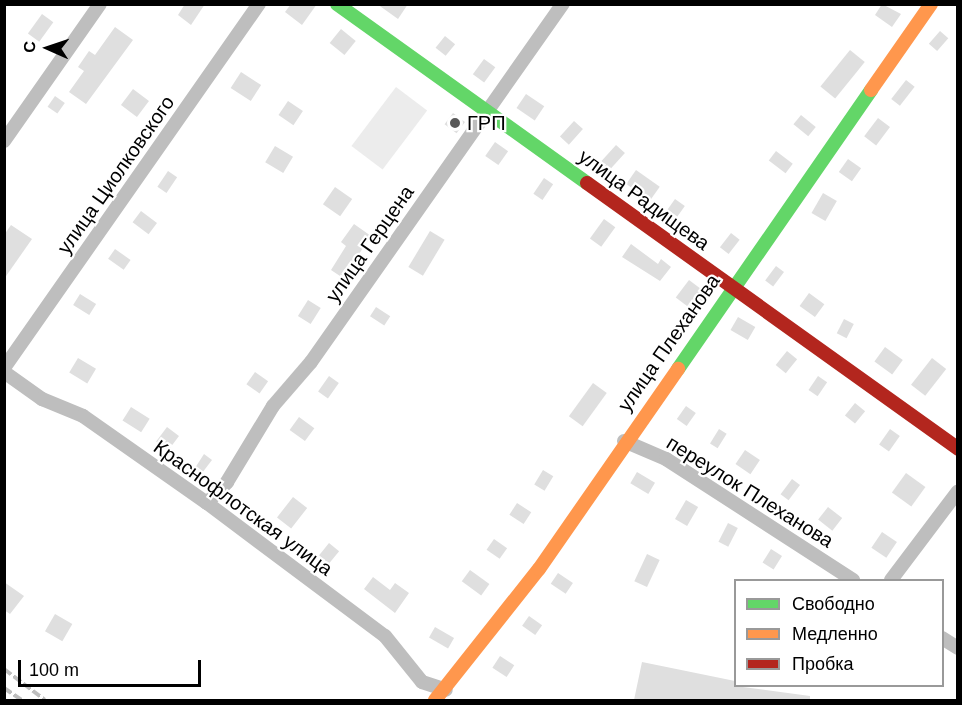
<!DOCTYPE html>
<html>
<head>
<meta charset="utf-8">
<style>
	body { margin:0 }
	#map { position:relative; width:962px; height:705px; overflow:hidden; background:#fff; font-family:Arial,sans-serif }
	div>[style] { position:absolute }
	[style*='--x'] { left:calc(var(--x)*1px); top:calc(var(--y)*1px); width:calc(var(--w)*1px); rotate:calc(var(--a)*1deg) }
	.green>* { inset:0; background:#ececec; transform-origin:0 0 }
	.building>* { inset:0; background:#dfdfdf; transform-origin:0 0 }
	.street>* { height:14px; margin:-7px; padding:0 7px; transform-origin:7px; border-radius:7px; background:#bebebe }
	.fast>* { height:14px; margin:-7px; padding:0 7px; transform-origin:7px; border-radius:7px; background:#63d668 }
	.slow>* { height:14px; margin:-7px; padding:0 7px; transform-origin:7px; border-radius:7px; background:#ff974d }
	.jam>* { height:14px; margin:-7px; padding:0 7px; transform-origin:7px; border-radius:7px; background:#b3261e }
	.rail>* { height:4px; margin-top:-2px; transform-origin:0; background:repeating-linear-gradient(90deg,#bebebe 0 9px,transparent 0 12px) }
	.dots>* { width:16px; height:16px; translate:-50% -50%; box-sizing:border-box; border:3px solid #fff; border-radius:50% }
	span { translate:-50% -50%; white-space:nowrap; text-align:center; line-height:1.15; -webkit-text-stroke:4.5px #fff; paint-order:stroke }
	.poi-label { font-size:20px; color:#000 }
	.left { translate:0 -50%; text-align:left }
	.street-label { font-size:20px; color:#000 }
	.frame { position:absolute; inset:0; border:6px solid #000; pointer-events:none }
	.legend { position:absolute; left:734px; top:579px; width:210px; height:108px; box-sizing:border-box; background:#fff; border:2px solid #999; margin:0; padding:8px 10px; list-style:none; font-size:18px; color:#000 }
	.legend li { display:flex; align-items:center; gap:12px; height:30px }
	.legend b { width:30px; border:2px solid #999 }
	.north { position:absolute; left:18px; top:18px; width:60px; height:60px; -webkit-text-stroke:4px #fff; paint-order:stroke; rotate:273deg; font-size:16px; font-weight:700; line-height:24px; text-align:center; color:#000 }
	.north::after { content:''; display:block; margin:auto; width:21px; height:27px; background:#000; clip-path:polygon(50% 0,100% 100%,50% 72%,0 100%) }
	.scale { position:absolute; left:18px; top:660px; width:183px; height:27px; box-sizing:border-box; border:3px solid #000; border-top:0; padding-left:8px; font-size:18px; line-height:21px; white-space:nowrap; color:#000; -webkit-text-stroke:4px #fff; paint-order:stroke }
</style>
</head>
<body>
<div id="map">
	<div class="green">
		<div style="left:396px;top:87px;width:39px;height:74px;rotate:37deg"></div>
	</div>
	<div class="building">
		<div style="clip-path:polygon(185px 4px,205px 4px,191px 25px,178px 15px)"></div>
		<div style="clip-path:polygon(291px 4px,317px 4px,302px 25px,285px 12px)"></div>
		<div style="clip-path:polygon(377px 4px,408px 4px,398px 19px)"></div>
		<div style="clip-path:polygon(882px 4px,901px 14px,892px 27px,875px 15px)"></div>
		<div style="left:42px;top:14px;width:14px;height:24px;rotate:36deg"></div>
		<div style="clip-path:polygon(115px 27px,133px 40px,86px 104px,69px 92px,84px 71px,78px 67px,89px 51px,95px 55px)"></div>
		<div style="left:341px;top:29px;width:19px;height:18px;rotate:39deg"></div>
		<div style="left:940px;top:31px;width:11px;height:17px;rotate:41deg"></div>
		<div style="left:445px;top:36px;width:13px;height:15px;rotate:39deg"></div>
		<div style="left:850px;top:50px;width:19px;height:47px;rotate:39deg"></div>
		<div style="left:484px;top:59px;width:14px;height:19px;rotate:36deg"></div>
		<div style="left:241px;top:72px;width:24px;height:19px;rotate:33deg"></div>
		<div style="left:906px;top:80px;width:11px;height:24px;rotate:38deg"></div>
		<div style="left:133px;top:89px;width:20px;height:20px;rotate:37deg"></div>
		<div style="left:526px;top:94px;width:22px;height:17px;rotate:34deg"></div>
		<div style="left:55px;top:96px;width:12px;height:13px;rotate:35deg"></div>
		<div style="left:288px;top:101px;width:18px;height:17px;rotate:34deg"></div>
		<div style="left:453px;top:113px;width:15px;height:14px;rotate:37deg"></div>
		<div style="left:801px;top:115px;width:19px;height:12px;rotate:39deg"></div>
		<div style="left:878px;top:118px;width:15px;height:23px;rotate:37deg"></div>
		<div style="left:574px;top:121px;width:12px;height:21px;rotate:42deg"></div>
		<div style="left:495px;top:142px;width:16px;height:17px;rotate:35deg"></div>
		<div style="left:616px;top:145px;width:12px;height:25px;rotate:42deg"></div>
		<div style="left:275px;top:146px;width:21px;height:19px;rotate:31deg"></div>
		<div style="left:776px;top:151px;width:21px;height:12px;rotate:37deg"></div>
		<div style="left:848px;top:159px;width:16px;height:16px;rotate:35deg"></div>
		<div style="left:636px;top:170px;width:29px;height:17px;rotate:35deg"></div>
		<div style="left:168px;top:171px;width:11px;height:19px;rotate:34deg"></div>
		<div style="left:544px;top:178px;width:11px;height:19px;rotate:34deg"></div>
		<div style="left:335px;top:187px;width:21px;height:21px;rotate:35deg"></div>
		<div style="left:823px;top:193px;width:16px;height:23px;rotate:30deg"></div>
		<div style="left:675px;top:199px;width:12px;height:16px;rotate:35deg"></div>
		<div style="left:141px;top:211px;width:20px;height:14px;rotate:37deg"></div>
		<div style="left:604px;top:219px;width:14px;height:24px;rotate:36deg"></div>
		<div style="clip-path:polygon(354px 224px,371px 236px,343px 278px,331px 270px,346px 246px,341px 242px)"></div>
		<div style="clip-path:polygon(11px 225px,32px 239px,4px 279px,4px 235px)"></div>
		<div style="left:430px;top:231px;width:17px;height:42px;rotate:31deg"></div>
		<div style="left:731px;top:233px;width:11px;height:18px;rotate:38deg"></div>
		<div style="clip-path:polygon(631px 244px,658px 264px,661px 259px,671px 267px,660px 281px,622px 257px)"></div>
		<div style="left:115px;top:249px;width:19px;height:12px;rotate:35deg"></div>
		<div style="left:776px;top:266px;width:10px;height:18px;rotate:37deg"></div>
		<div style="left:689px;top:280px;width:25px;height:22px;rotate:37deg"></div>
		<div style="left:809px;top:293px;width:19px;height:16px;rotate:36deg"></div>
		<div style="left:80px;top:294px;width:19px;height:13px;rotate:32deg"></div>
		<div style="left:308px;top:300px;width:15px;height:19px;rotate:32deg"></div>
		<div style="left:376px;top:307px;width:17px;height:11px;rotate:33deg"></div>
		<div style="left:738px;top:317px;width:20px;height:15px;rotate:30deg"></div>
		<div style="left:844px;top:319px;width:11px;height:16px;rotate:27deg"></div>
		<div style="left:885px;top:347px;width:22px;height:18px;rotate:36deg"></div>
		<div style="left:787px;top:351px;width:13px;height:18px;rotate:39deg"></div>
		<div style="left:78px;top:358px;width:21px;height:17px;rotate:31deg"></div>
		<div style="left:932px;top:358px;width:18px;height:34px;rotate:38deg"></div>
		<div style="left:255px;top:372px;width:16px;height:15px;rotate:35deg"></div>
		<div style="left:329px;top:376px;width:12px;height:19px;rotate:35deg"></div>
		<div style="left:818px;top:376px;width:11px;height:17px;rotate:34deg"></div>
		<div style="left:593px;top:383px;width:17px;height:41px;rotate:36deg"></div>
		<div style="left:855px;top:403px;width:13px;height:16px;rotate:39deg"></div>
		<div style="left:686px;top:406px;width:12px;height:16px;rotate:35deg"></div>
		<div style="left:131px;top:407px;width:22px;height:16px;rotate:32deg"></div>
		<div style="left:299px;top:417px;width:19px;height:16px;rotate:36deg"></div>
		<div style="left:167px;top:427px;width:15px;height:18px;rotate:37deg"></div>
		<div style="left:719px;top:429px;width:9px;height:17px;rotate:32deg"></div>
		<div style="left:890px;top:429px;width:12px;height:19px;rotate:35deg"></div>
		<div style="left:745px;top:450px;width:18px;height:17px;rotate:34deg"></div>
		<div style="clip-path:polygon(204px 454px,212px 460px,202px 473px,195px 468px)"></div>
		<div style="left:543px;top:470px;width:12px;height:17px;rotate:31deg"></div>
		<div style="left:637px;top:472px;width:21px;height:13px;rotate:31deg"></div>
		<div style="left:906px;top:473px;width:24px;height:24px;rotate:36deg"></div>
		<div style="left:792px;top:479px;width:10px;height:19px;rotate:37deg"></div>
		<div style="left:293px;top:497px;width:18px;height:26px;rotate:38deg"></div>
		<div style="left:686px;top:500px;width:14px;height:22px;rotate:30deg"></div>
		<div style="left:517px;top:503px;width:17px;height:14px;rotate:33deg"></div>
		<div style="left:828px;top:507px;width:18px;height:16px;rotate:38deg"></div>
		<div style="left:728px;top:523px;width:11px;height:21px;rotate:27deg"></div>
		<div style="left:882px;top:532px;width:18px;height:19px;rotate:34deg"></div>
		<div style="left:494px;top:539px;width:16px;height:13px;rotate:35deg"></div>
		<div style="left:329px;top:543px;width:13px;height:16px;rotate:39deg"></div>
		<div style="left:771px;top:549px;width:13px;height:16px;rotate:32deg"></div>
		<div style="left:647px;top:554px;width:14px;height:30px;rotate:25deg"></div>
		<div style="left:470px;top:570px;width:24px;height:14px;rotate:36deg"></div>
		<div style="left:558px;top:573px;width:18px;height:13px;rotate:34deg"></div>
		<div style="clip-path:polygon(373px 577px,390px 590px,395px 583px,409px 593px,395px 613px,364px 589px)"></div>
		<div style="clip-path:polygon(4px 582px,24px 596px,10px 614px,4px 610px)"></div>
		<div style="left:55px;top:614px;width:20px;height:20px;rotate:30deg"></div>
		<div style="left:529px;top:616px;width:16px;height:12px;rotate:35deg"></div>
		<div style="left:435px;top:627px;width:22px;height:12px;rotate:30deg"></div>
		<div style="left:500px;top:656px;width:17px;height:14px;rotate:33deg"></div>
		<div style="clip-path:polygon(642px 662px,735px 681px,735px 686px,810px 696px,810px 700px,634px 700px)"></div>
	</div>
	<div class="street">
		<div style="--x:4;--y:141;--w:167;--a:-55"></div>
		<div style="--x:4;--y:368;--w:444;--a:-55"></div>
		<div style="--x:4;--y:372;--w:47;--a:35.4"></div>
		<div style="--x:42;--y:399;--w:44;--a:22.5"></div>
		<div style="--x:83;--y:416;--w:151;--a:35.1"></div>
		<div style="--x:207;--y:503;--w:222;--a:36.8"></div>
		<div style="--x:385;--y:636;--w:59;--a:51.2"></div>
		<div style="--x:422;--y:682;--w:25;--a:18"></div>
		<div style="--x:624;--y:441;--w:46;--a:23.2"></div>
		<div style="--x:666;--y:459;--w:223;--a:32.9"></div>
		<div style="--x:207;--y:503;--w:29;--a:-46"></div>
		<div style="--x:227;--y:482;--w:89;--a:-58.8"></div>
		<div style="--x:273;--y:406;--w:58;--a:-49.2"></div>
		<div style="--x:311;--y:362;--w:438;--a:-54.9"></div>
		<div style="--x:891;--y:580;--w:111;--a:-53"></div>
		<div style="--x:942;--y:638;--w:19;--a:32"></div>
	</div>
	<div class="fast">
		<div style="--x:337;--y:4;--w:307;--a:35.6"></div>
		<div style="--x:678;--y:369;--w:339;--a:-55.3"></div>
	</div>
	<div class="slow">
		<div style="--x:871;--y:90;--w:105;--a:-55.1"></div>
		<div style="--x:435;--y:700;--w:167;--a:-51.6"></div>
		<div style="--x:539;--y:569;--w:244;--a:-55.2"></div>
	</div>
	<div class="jam">
		<div style="--x:587;--y:183;--w:457;--a:35.6"></div>
	</div>
	<div class="rail">
		<div style="--x:4;--y:669;--w:51;--a:37.1"></div>
		<div style="--x:4;--y:688;--w:22;--a:34"></div>
	</div>
	<div class="dots">
		<div style="left:455px;top:123px;background:#595959"></div>
	</div>
	<div class="poi-label">
		<span class="left" style="left:467px;top:123px">ГРП</span>
	</div>
	<div class="street-label">
		<span style="left:116px;top:175px;rotate:-55deg">улица Циолковского</span>
		<span style="left:644px;top:200px;rotate:36deg">улица Радищева</span>
		<span style="left:370px;top:244px;rotate:-55deg">улица Герцена</span>
		<span style="left:669px;top:343px;rotate:-55deg">улица Плеханова</span>
		<span style="left:750px;top:492px;rotate:32deg">переулок Плеханова</span>
		<span style="left:243px;top:508px;rotate:36deg">Краснофлотская улица</span>
	</div>
	<div class="frame"></div>
	<ul class="legend">
	<li><b style="height:8px;background:#63d668"></b>Свободно</li>
	<li><b style="height:8px;background:#ff974d"></b>Медленно</li>
	<li><b style="height:8px;background:#b3261e"></b>Пробка</li>
	</ul>
	<div class="north">С</div>
	<div class="scale">100 m</div>
</div>
</body>
</html>
